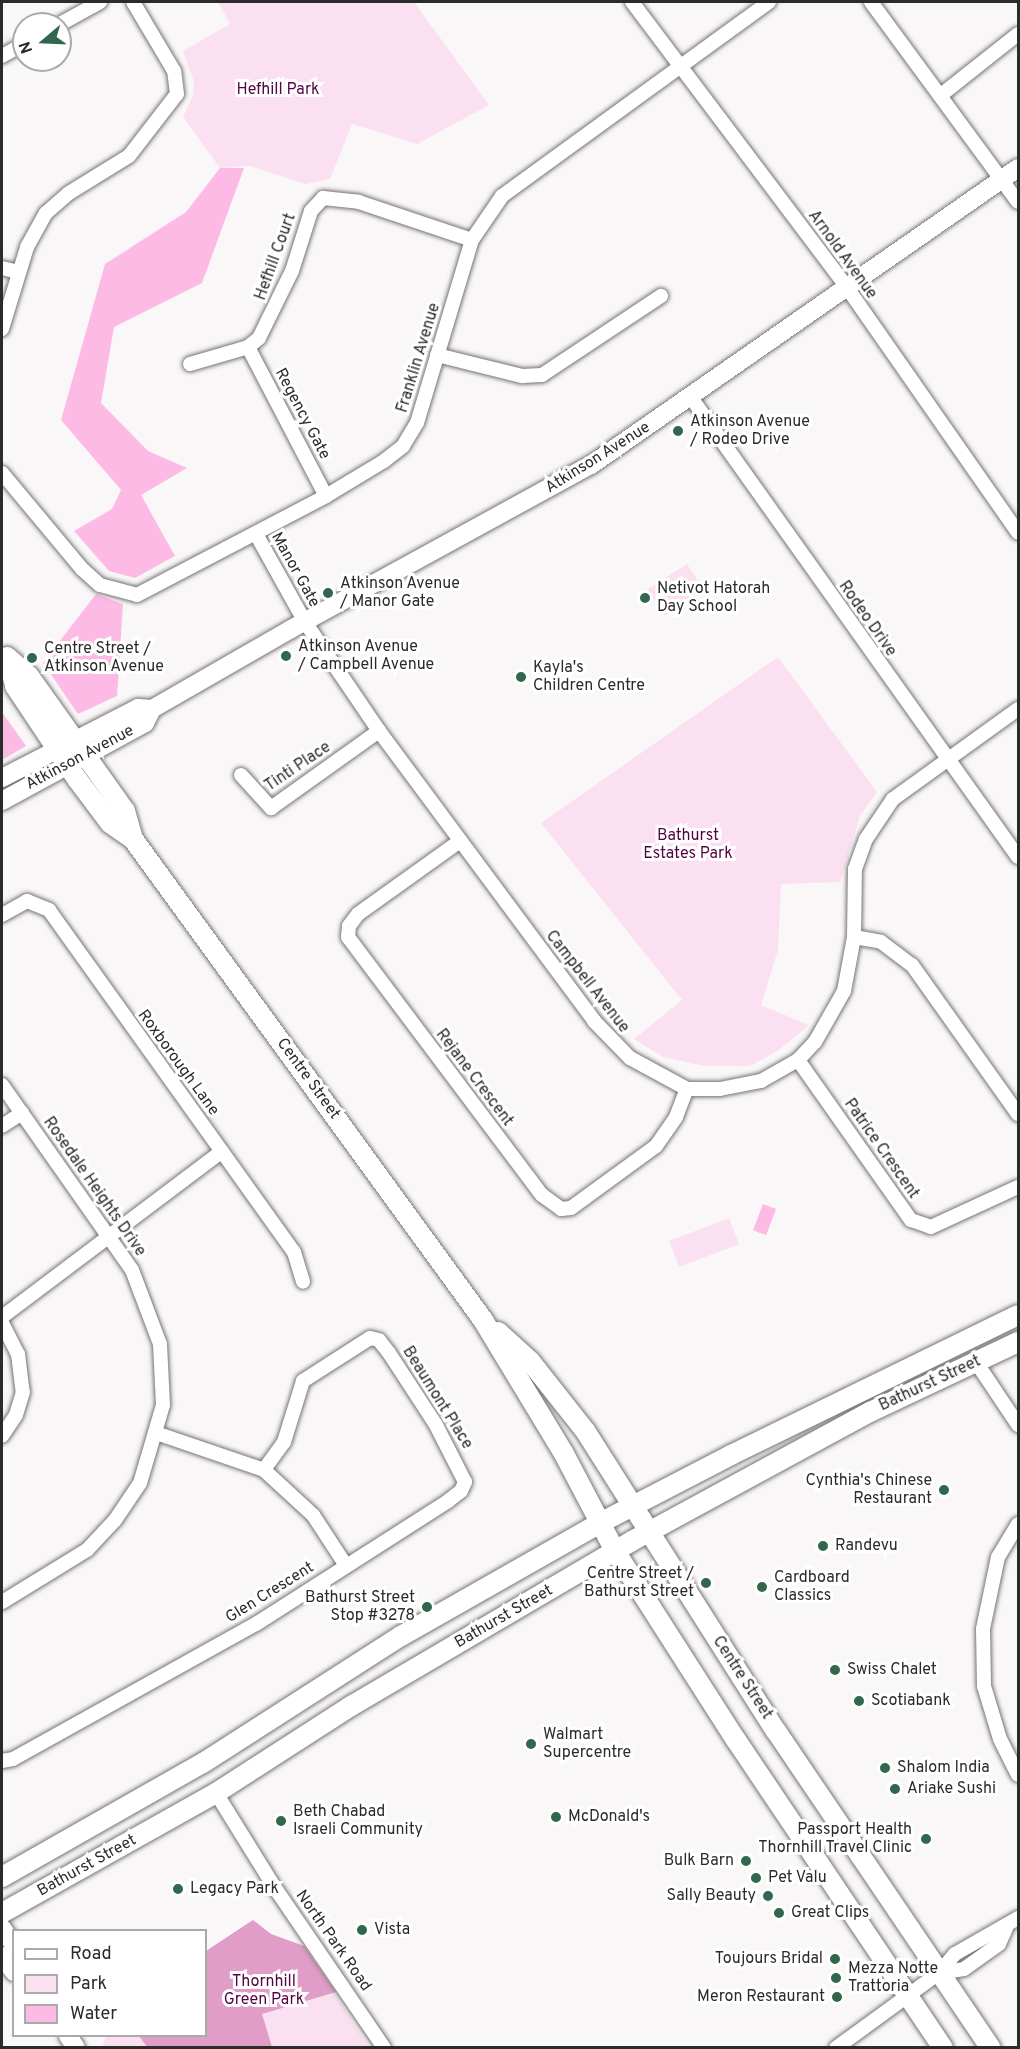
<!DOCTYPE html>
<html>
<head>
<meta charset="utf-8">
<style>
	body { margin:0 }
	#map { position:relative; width:1020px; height:2049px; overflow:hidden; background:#faf7f9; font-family:Overpass,sans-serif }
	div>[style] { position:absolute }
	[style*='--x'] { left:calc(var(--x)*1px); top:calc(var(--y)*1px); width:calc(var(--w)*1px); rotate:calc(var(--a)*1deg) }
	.green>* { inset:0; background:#fbe0f1; transform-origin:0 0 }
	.forest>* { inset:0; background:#df9dc7 }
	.water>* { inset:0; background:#fdbae5; transform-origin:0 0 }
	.roads { filter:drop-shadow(0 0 2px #777476) drop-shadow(0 0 2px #777476) }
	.minor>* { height:14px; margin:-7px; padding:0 7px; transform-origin:7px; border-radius:7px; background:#fff }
	.tertiary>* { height:18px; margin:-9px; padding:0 9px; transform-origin:9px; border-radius:9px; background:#fff }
	.secondary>* { height:20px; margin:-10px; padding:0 10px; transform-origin:10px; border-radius:10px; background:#fff }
	.dots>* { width:16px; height:16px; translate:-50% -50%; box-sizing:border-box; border:3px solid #fff; border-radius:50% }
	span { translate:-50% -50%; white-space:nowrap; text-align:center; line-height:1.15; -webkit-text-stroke:6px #fff; paint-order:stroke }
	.park-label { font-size:16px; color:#530441 }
	.street-label { font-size:16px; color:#2c2b2c }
	.poi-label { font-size:16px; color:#2c2b2c }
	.left { translate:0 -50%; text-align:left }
	.right { translate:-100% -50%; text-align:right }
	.frame { position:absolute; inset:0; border:3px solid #2c2b2c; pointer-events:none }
	.legend { position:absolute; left:12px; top:1929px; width:195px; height:108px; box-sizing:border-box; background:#fff; border:2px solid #abaaab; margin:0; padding:8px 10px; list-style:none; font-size:18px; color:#2c2b2c }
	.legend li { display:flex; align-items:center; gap:12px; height:30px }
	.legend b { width:30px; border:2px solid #abaaab }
	.north { position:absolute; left:12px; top:12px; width:60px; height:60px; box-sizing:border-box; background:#fff; border:2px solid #abaaab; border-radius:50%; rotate:251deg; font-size:16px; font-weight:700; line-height:24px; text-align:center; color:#2c2b2c }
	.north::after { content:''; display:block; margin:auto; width:21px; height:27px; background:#31674d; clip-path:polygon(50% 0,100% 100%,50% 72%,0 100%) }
</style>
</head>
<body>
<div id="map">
	<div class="green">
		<div style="clip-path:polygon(218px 2px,414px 2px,489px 105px,417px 144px,352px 124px,330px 179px,305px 184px,250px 166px,220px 168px,183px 117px,193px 95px,194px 82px,183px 51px,230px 24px)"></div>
		<div style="left:687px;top:564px;width:31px;height:47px;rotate:57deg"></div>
		<div style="clip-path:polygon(778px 657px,877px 792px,860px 816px,840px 882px,781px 884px,778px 950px,761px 1005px,809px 1025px,779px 1050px,750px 1066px,704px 1066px,663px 1057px,634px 1039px,682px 1000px,541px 823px)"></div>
		<div style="left:729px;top:1218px;width:28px;height:64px;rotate:69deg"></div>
		<div style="clip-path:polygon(253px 1920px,271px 1934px,304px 1946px,369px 2047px,102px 2048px,106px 2036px,206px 2036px,206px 1951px)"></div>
	</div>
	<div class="forest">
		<div style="clip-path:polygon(253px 1920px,271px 1934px,304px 1946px,336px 1992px,262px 2014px,272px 2047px,147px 2047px,139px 2036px,206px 2036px,206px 1951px)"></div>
	</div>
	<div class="water">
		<div style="clip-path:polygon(220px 168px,244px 168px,202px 283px,114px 327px,101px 403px,148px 451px,187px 468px,141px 495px,175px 556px,135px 578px,109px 571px,74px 531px,112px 509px,121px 490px,61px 420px,105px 264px,186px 212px)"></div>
		<div style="clip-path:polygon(96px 594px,123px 604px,117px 696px,78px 714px,43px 663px)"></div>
		<div style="clip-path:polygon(2px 712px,26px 746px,2px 760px)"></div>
		<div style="left:763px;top:1204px;width:14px;height:28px;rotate:21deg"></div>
	</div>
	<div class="roads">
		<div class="minor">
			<div style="--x:632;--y:2;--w:359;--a:53"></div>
			<div style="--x:848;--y:289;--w:297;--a:55.1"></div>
			<div style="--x:871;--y:2;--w:248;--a:53.7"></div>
			<div style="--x:60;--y:24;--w:46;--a:-28.8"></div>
			<div style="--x:2;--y:56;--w:25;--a:-29"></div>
			<div style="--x:941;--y:95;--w:98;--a:-38.4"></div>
			<div style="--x:2;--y:268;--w:16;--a:14"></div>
			<div style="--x:2;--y:329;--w:86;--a:-73"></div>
			<div style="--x:27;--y:247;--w:39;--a:-61"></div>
			<div style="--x:46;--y:213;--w:30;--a:-41"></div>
			<div style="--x:69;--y:193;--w:70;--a:-31.7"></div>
			<div style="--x:129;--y:156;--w:78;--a:-52.3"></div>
			<div style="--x:177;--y:94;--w:23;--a:-97"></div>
			<div style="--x:174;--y:71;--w:80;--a:-120.7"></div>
			<div style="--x:248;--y:347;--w:168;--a:62.4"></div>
			<div style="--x:437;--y:355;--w:88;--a:13.9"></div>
			<div style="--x:522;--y:376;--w:20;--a:-3"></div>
			<div style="--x:542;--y:375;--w:143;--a:-33.6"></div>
			<div style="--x:190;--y:364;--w:60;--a:-16.3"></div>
			<div style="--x:248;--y:347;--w:14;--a:-39"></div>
			<div style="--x:259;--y:338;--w:75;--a:-63.8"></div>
			<div style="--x:292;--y:271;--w:63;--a:-72.4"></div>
			<div style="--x:311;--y:211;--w:18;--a:-47"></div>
			<div style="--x:323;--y:198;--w:36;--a:6"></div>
			<div style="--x:359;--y:202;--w:119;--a:18.6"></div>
			<div style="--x:692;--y:399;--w:562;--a:54.56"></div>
			<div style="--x:2;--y:473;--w:125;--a:50.2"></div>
			<div style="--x:82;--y:569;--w:24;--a:42"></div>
			<div style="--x:100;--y:585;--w:38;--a:15"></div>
			<div style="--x:137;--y:595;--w:213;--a:-27.6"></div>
			<div style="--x:326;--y:496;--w:68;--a:-31.1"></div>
			<div style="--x:384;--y:461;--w:24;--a:-38"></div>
			<div style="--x:403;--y:446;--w:27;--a:-59"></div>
			<div style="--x:417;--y:423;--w:191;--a:-73.3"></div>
			<div style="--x:472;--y:240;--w:53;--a:-55.7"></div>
			<div style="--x:502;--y:196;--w:330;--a:-36"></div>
			<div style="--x:256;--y:534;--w:101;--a:60.9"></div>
			<div style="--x:305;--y:622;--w:132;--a:55.8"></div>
			<div style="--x:379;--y:731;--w:361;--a:53.4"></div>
			<div style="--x:594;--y:1021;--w:52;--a:45.8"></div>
			<div style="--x:630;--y:1058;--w:65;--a:28.5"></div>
			<div style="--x:687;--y:1089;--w:33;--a:0"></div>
			<div style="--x:720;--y:1089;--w:42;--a:-11"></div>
			<div style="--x:761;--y:1081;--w:43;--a:-29.6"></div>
			<div style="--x:798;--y:1060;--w:25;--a:-47"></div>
			<div style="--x:815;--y:1042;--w:59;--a:-60.4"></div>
			<div style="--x:844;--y:991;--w:55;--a:-79.5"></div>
			<div style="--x:854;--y:937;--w:68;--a:-89.2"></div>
			<div style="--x:855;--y:869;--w:32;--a:-70"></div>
			<div style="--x:866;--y:839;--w:48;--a:-56"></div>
			<div style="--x:893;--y:799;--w:154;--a:-35.8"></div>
			<div style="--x:241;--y:775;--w:45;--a:47.7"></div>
			<div style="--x:271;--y:808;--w:133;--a:-35.5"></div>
			<div style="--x:460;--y:841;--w:125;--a:144.4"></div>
			<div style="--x:358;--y:914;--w:15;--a:127"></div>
			<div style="--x:349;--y:926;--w:11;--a:95"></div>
			<div style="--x:348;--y:937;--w:323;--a:53.1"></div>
			<div style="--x:542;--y:1195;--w:24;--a:36"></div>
			<div style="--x:561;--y:1209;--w:10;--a:-6"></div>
			<div style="--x:571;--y:1208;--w:105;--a:-36.1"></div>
			<div style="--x:656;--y:1146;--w:35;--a:-55"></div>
			<div style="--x:676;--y:1117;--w:30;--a:-69"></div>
			<div style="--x:2;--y:915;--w:29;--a:-29"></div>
			<div style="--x:27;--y:901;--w:24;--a:22"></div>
			<div style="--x:49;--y:910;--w:421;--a:54.4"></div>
			<div style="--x:294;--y:1252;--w:31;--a:73"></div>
			<div style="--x:854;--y:937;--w:27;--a:10"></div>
			<div style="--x:881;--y:942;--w:39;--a:37"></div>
			<div style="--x:912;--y:965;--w:183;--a:54.6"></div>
			<div style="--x:798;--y:1060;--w:196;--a:54.8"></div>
			<div style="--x:911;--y:1220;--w:21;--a:19"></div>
			<div style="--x:931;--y:1227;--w:96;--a:-24.7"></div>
			<div style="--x:2;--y:1085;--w:226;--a:54.9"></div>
			<div style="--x:132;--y:1270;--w:79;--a:69.3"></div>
			<div style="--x:160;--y:1344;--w:61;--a:87.2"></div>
			<div style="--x:163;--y:1405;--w:81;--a:106.4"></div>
			<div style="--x:140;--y:1483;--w:45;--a:124"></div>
			<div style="--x:115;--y:1520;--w:41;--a:133"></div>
			<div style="--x:87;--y:1550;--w:100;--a:148.5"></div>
			<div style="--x:2;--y:1126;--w:24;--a:-33"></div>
			<div style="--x:2;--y:1317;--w:274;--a:-37"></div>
			<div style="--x:2;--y:1323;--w:35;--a:63"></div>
			<div style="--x:18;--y:1354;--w:38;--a:83"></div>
			<div style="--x:23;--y:1392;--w:24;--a:107"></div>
			<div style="--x:16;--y:1415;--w:25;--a:124"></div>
			<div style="--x:976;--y:1362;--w:76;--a:56.3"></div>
			<div style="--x:156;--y:1433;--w:114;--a:18.9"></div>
			<div style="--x:264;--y:1470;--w:67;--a:42.6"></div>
			<div style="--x:313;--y:1515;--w:59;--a:56.9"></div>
			<div style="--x:1018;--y:1524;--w:39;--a:121"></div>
			<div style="--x:998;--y:1557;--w:74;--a:101.8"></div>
			<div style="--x:983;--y:1629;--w:57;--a:89"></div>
			<div style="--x:984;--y:1686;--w:55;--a:73.2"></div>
			<div style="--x:1000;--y:1739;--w:40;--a:63.4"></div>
			<div style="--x:2;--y:1761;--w:11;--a:-10"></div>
			<div style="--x:13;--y:1759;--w:278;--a:-29.1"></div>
			<div style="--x:256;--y:1624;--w:228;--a:-32.6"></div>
			<div style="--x:448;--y:1501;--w:16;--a:-38"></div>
			<div style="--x:461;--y:1491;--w:10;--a:-66"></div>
			<div style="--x:465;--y:1482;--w:64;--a:-117"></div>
			<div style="--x:436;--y:1425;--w:86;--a:-123.1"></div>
			<div style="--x:389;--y:1353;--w:16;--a:-128"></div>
			<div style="--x:379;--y:1340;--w:9;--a:-167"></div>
			<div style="--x:370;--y:1338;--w:80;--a:147.3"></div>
			<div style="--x:303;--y:1381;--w:64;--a:107.3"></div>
			<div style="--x:284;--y:1442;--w:34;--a:126"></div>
			<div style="--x:216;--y:1793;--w:108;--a:58.2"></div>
			<div style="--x:273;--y:1885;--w:197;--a:55.7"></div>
			<div style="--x:939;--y:1973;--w:25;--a:-9"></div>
			<div style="--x:964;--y:1969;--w:43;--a:-35.5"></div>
			<div style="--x:999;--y:1944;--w:17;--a:-66"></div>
			<div style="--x:836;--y:2048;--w:127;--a:-36.1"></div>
			<div style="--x:939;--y:1973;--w:25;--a:-50"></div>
			<div style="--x:955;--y:1954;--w:73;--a:-29.7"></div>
		</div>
		<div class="tertiary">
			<div style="--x:2;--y:778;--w:153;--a:-27.2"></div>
			<div style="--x:138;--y:708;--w:14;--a:4"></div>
			<div style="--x:2;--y:801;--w:163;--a:-28.6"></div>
			<div style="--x:145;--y:723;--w:16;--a:-63"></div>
			<div style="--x:152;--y:709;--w:160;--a:-29.9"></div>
			<div style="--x:291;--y:629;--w:342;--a:-28.7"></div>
			<div style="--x:591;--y:465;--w:520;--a:-34.82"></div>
			<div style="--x:2;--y:1928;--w:21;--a:55"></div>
			<div style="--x:2;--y:1956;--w:20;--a:53"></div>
			<div style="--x:68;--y:2036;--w:14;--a:56"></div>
		</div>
		<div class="secondary">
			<div style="--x:7;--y:657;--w:29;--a:41"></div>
			<div style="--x:29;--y:676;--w:166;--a:54.6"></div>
			<div style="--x:125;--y:811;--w:29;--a:74"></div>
			<div style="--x:8;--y:659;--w:28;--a:75"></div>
			<div style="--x:15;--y:686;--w:112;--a:56.3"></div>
			<div style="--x:77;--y:779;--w:55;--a:53.1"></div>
			<div style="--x:110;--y:823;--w:28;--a:35"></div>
			<div style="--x:133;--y:839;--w:595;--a:53.96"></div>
			<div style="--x:483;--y:1320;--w:154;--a:58.8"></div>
			<div style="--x:563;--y:1452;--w:112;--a:62.3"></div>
			<div style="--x:615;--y:1551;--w:224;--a:57.4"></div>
			<div style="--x:736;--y:1740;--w:371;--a:56.1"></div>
			<div style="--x:498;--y:1332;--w:43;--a:42.2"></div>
			<div style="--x:530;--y:1361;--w:90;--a:51.7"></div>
			<div style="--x:586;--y:1432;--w:354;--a:57.6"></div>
			<div style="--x:776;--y:1731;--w:383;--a:55.9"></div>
			<div style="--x:2;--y:1877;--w:231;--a:-29.6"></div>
			<div style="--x:203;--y:1763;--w:235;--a:-32.7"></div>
			<div style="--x:401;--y:1636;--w:227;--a:-29.6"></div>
			<div style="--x:598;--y:1524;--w:150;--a:-27.4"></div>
			<div style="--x:731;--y:1455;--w:319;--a:-26"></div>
			<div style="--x:2;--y:1913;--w:245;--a:-29.3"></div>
			<div style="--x:216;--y:1793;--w:161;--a:-32.8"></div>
			<div style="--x:351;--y:1706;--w:326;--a:-30.4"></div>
			<div style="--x:632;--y:1541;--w:271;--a:-28.5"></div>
			<div style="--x:870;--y:1412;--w:164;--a:-25.3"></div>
		</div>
	</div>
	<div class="dots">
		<div style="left:678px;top:431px;background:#31674d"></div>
		<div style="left:328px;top:593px;background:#31674d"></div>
		<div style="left:645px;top:598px;background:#31674d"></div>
		<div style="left:286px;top:656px;background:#31674d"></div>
		<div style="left:32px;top:658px;background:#31674d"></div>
		<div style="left:521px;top:677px;background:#31674d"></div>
		<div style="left:944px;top:1490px;background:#31674d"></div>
		<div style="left:823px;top:1546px;background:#31674d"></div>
		<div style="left:706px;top:1583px;background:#31674d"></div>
		<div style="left:762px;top:1587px;background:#31674d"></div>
		<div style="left:427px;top:1607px;background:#31674d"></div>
		<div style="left:835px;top:1670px;background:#31674d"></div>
		<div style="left:859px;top:1701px;background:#31674d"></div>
		<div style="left:531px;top:1744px;background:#31674d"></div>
		<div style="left:885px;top:1768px;background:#31674d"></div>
		<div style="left:895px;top:1789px;background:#31674d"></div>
		<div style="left:556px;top:1817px;background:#31674d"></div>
		<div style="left:281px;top:1821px;background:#31674d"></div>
		<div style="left:926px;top:1839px;background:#31674d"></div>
		<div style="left:746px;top:1861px;background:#31674d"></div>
		<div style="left:756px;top:1878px;background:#31674d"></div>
		<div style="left:178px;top:1889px;background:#31674d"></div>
		<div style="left:768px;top:1896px;background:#31674d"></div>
		<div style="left:779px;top:1913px;background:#31674d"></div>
		<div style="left:362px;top:1930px;background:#31674d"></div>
		<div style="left:835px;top:1959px;background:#31674d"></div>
		<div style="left:836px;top:1978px;background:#31674d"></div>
		<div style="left:837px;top:1997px;background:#31674d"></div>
	</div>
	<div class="park-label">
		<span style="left:278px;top:90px">Hefhill Park</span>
		<span style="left:688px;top:845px">Bathurst<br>Estates Park</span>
		<span style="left:264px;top:1991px">Thornhill<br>Green Park</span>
	</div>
	<div class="street-label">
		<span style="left:842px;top:255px;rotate:54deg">Arnold Avenue</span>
		<span style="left:276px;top:257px;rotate:-70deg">Hefhill Court</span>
		<span style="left:419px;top:358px;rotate:-73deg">Franklin Avenue</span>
		<span style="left:302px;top:414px;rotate:62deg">Regency Gate</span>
		<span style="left:598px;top:458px;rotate:-32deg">Atkinson Avenue</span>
		<span style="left:295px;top:570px;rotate:61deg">Manor Gate</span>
		<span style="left:867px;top:619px;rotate:55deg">Rodeo Drive</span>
		<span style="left:80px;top:758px;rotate:-28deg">Atkinson Avenue</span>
		<span style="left:298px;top:767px;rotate:-34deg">Tinti Place</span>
		<span style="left:587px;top:982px;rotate:52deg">Campbell Avenue</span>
		<span style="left:178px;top:1063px;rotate:54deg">Roxborough Lane</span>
		<span style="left:474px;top:1078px;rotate:53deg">Rejane Crescent</span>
		<span style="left:308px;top:1079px;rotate:54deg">Centre Street</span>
		<span style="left:881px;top:1149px;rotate:55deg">Patrice Crescent</span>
		<span style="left:94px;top:1187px;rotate:55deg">Rosedale Heights Drive</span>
		<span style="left:930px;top:1384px;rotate:-25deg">Bathurst Street</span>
		<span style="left:437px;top:1398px;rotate:58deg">Beaumont Place</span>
		<span style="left:270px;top:1593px;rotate:-32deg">Glen Crescent</span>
		<span style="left:504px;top:1617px;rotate:-30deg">Bathurst Street</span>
		<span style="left:742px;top:1678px;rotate:57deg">Centre Street</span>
		<span style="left:87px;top:1866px;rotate:-29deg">Bathurst Street</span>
		<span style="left:333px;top:1941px;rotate:55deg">North Park Road</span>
	</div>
	<div class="poi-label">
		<span class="left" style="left:690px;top:431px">Atkinson Avenue<br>/ Rodeo Drive</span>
		<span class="left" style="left:340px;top:593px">Atkinson Avenue<br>/ Manor Gate</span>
		<span class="left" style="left:657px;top:598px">Netivot Hatorah<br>Day School</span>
		<span class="left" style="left:298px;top:656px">Atkinson Avenue<br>/ Campbell Avenue</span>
		<span class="left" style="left:44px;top:658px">Centre Street /<br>Atkinson Avenue</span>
		<span class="left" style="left:533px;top:677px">Kayla's<br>Children Centre</span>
		<span class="right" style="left:932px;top:1490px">Cynthia's Chinese<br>Restaurant</span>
		<span class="left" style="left:835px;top:1546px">Randevu</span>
		<span class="right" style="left:694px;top:1583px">Centre Street /<br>Bathurst Street</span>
		<span class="left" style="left:774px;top:1587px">Cardboard<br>Classics</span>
		<span class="right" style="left:415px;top:1607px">Bathurst Street<br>Stop #3278</span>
		<span class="left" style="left:847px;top:1670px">Swiss Chalet</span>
		<span class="left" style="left:871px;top:1701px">Scotiabank</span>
		<span class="left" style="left:543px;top:1744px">Walmart<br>Supercentre</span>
		<span class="left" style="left:897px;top:1768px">Shalom India</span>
		<span class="left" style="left:907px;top:1789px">Ariake Sushi</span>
		<span class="left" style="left:293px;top:1821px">Beth Chabad<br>Israeli Community</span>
		<span class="left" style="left:568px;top:1817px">McDonald's</span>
		<span class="right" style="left:912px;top:1839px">Passport Health<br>Thornhill Travel Clinic</span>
		<span class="right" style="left:734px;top:1861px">Bulk Barn</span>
		<span class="left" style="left:768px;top:1878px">Pet Valu</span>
		<span class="left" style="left:190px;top:1889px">Legacy Park</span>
		<span class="right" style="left:756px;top:1896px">Sally Beauty</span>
		<span class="left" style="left:791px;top:1913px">Great Clips</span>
		<span class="left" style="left:374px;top:1930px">Vista</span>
		<span class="right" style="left:823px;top:1959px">Toujours Bridal</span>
		<span class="left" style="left:848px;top:1978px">Mezza Notte<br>Trattoria</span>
		<span class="right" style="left:825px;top:1997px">Meron Restaurant</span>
	</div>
	<div class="frame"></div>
	<ul class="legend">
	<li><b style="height:8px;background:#fff"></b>Road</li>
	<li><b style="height:16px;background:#fbe0f1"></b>Park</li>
	<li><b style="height:16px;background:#fdbae5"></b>Water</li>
	</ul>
	<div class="north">N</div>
</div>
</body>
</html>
